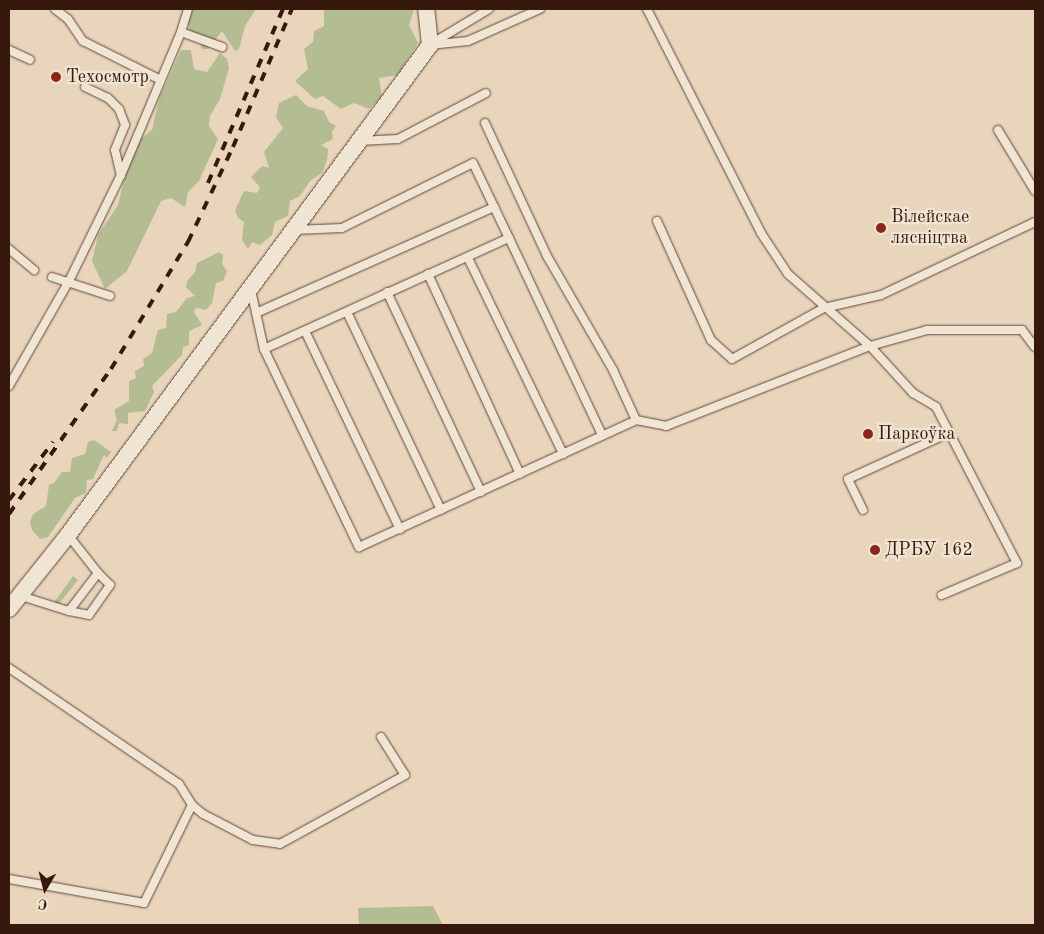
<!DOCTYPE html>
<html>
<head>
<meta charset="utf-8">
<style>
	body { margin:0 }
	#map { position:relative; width:1044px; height:934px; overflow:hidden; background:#e8d5bb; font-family:"Old Standard TT",serif }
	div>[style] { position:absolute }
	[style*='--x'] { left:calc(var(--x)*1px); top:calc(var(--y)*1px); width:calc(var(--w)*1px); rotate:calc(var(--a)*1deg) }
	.green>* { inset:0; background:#b4bd91 }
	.roads { filter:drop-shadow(0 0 1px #624738) drop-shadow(0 0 1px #624738) }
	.lane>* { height:8px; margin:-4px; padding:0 4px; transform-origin:4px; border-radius:4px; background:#f0e4d3 }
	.street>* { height:16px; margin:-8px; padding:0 8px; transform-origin:8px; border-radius:8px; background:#f0e4d3 }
	.rail>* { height:4px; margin-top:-2px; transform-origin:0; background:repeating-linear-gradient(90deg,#36180c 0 9px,transparent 0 18px) }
	.dots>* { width:14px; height:14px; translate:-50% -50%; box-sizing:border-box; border:2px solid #f0e4d3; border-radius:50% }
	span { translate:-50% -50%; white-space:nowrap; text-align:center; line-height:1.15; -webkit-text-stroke:4.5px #f0e4d3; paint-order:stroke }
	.poi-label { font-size:18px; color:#36180c }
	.left { translate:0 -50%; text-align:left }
	.frame { position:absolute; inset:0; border:10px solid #36180c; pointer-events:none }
	.north { position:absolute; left:20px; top:864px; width:50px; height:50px; -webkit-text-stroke:4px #f0e4d3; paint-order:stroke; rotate:188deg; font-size:14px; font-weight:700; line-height:20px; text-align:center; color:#36180c }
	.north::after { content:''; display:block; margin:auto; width:18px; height:22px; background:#36180c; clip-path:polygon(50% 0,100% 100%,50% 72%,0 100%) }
</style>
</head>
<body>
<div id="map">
	<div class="green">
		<div style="clip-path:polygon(188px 9px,256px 9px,245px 26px,239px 49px,235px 51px,222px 31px,208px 49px,202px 49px,199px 39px,189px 34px)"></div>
		<div style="clip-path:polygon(327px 9px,414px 9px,409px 25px,418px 43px,398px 75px,379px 78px,382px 96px,369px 109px,354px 103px,341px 109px,323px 96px,315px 99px,295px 81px,308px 69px,304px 49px,313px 42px,314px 31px,324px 26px,324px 11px)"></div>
		<div style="clip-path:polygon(181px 50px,191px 50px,194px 69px,207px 72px,220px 53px,227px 59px,229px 68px,220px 99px,210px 116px,209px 126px,218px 139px,199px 181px,188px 192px,185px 207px,171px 198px,161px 201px,127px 271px,105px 289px,92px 261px,98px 235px,118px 205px,126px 171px,141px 139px,152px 130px,159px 99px)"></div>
		<div style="clip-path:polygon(296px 95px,307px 106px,324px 111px,329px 122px,336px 126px,332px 131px,333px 139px,321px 145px,328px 149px,327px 160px,322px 173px,311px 180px,300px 196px,290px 201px,288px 216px,275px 222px,272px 235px,260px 245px,252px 242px,248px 249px,242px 240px,244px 222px,238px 218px,235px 210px,244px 191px,257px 193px,260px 187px,251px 177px,262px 166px,269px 168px,264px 152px,283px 128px,276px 117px,279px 103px)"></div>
		<div style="clip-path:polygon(219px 252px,223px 255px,222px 264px,227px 271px,223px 281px,216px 283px,212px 303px,206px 310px,196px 308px,194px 312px,202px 325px,189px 331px,189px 345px,183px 347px,182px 355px,152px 386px,154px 392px,145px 411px,128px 413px,128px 424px,119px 423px,117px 431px,112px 431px,117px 420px,114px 410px,129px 401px,129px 381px,136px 378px,135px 371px,144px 366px,143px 359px,152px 353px,158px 330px,166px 328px,167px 314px,176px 312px,187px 298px,195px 296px,186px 287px,187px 281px,195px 272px,197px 263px)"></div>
		<div style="clip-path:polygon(94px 440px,111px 452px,107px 458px,104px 455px,93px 479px,87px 480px,86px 493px,75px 498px,48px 537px,40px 539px,32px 530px,30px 522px,33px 514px,46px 506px,49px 485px,54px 483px,62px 472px,70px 472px,72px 458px,85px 454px,88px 442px)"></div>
		<div style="clip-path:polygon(73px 576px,78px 580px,58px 605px,53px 604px)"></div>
		<div style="clip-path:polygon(433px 906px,443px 925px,359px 925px,358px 908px)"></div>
	</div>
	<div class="roads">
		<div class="lane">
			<div style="--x:55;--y:9;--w:16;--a:38"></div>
			<div style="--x:68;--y:19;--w:27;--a:56"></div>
			<div style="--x:83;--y:41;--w:85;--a:26.6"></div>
			<div style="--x:647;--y:9;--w:251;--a:63"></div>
			<div style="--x:761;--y:233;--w:49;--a:56.6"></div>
			<div style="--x:788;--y:274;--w:109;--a:41.3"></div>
			<div style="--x:870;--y:346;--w:64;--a:47.5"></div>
			<div style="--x:913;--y:393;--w:27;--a:31"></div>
			<div style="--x:936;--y:407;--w:176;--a:62.6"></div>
			<div style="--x:1017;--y:563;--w:82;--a:156.9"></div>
			<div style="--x:181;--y:32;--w:24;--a:-73"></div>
			<div style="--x:431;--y:44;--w:68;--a:-31.1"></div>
			<div style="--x:430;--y:45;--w:38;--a:-6"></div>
			<div style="--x:468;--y:41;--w:79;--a:-24"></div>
			<div style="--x:9;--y:50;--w:23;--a:25"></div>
			<div style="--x:85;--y:87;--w:25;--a:26"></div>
			<div style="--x:108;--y:98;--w:16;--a:45"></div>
			<div style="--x:119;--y:109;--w:17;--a:69"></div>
			<div style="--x:125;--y:125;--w:27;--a:112"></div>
			<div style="--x:115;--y:150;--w:26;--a:77"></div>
			<div style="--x:485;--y:123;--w:147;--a:65"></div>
			<div style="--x:547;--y:256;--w:132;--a:59.9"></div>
			<div style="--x:613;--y:370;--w:55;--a:65.3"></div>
			<div style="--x:998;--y:130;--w:71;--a:58.8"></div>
			<div style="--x:360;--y:141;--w:38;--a:-3"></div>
			<div style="--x:398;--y:139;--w:99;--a:-27.6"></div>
			<div style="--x:657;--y:221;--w:131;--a:65.6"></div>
			<div style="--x:711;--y:340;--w:28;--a:42"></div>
			<div style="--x:732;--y:359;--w:105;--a:-29"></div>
			<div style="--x:824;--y:308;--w:58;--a:-12.8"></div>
			<div style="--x:881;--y:295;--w:170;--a:-25.4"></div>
			<div style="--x:295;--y:230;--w:47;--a:-2.4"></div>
			<div style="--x:342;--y:228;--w:146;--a:-26.4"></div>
			<div style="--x:473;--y:163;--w:83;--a:64.4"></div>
			<div style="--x:9;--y:249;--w:33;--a:40"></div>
			<div style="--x:468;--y:258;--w:218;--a:64.1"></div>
			<div style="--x:428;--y:274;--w:220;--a:65.3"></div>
			<div style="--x:52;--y:277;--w:61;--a:18.1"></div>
			<div style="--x:251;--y:290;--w:60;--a:77.6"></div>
			<div style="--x:264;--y:349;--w:220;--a:64.4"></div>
			<div style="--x:359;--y:547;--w:305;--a:-24.6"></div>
			<div style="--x:636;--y:420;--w:31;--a:11"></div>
			<div style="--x:666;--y:426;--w:219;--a:-21.4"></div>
			<div style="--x:870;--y:346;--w:59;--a:-15.7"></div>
			<div style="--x:927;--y:330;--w:95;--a:0"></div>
			<div style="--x:1022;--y:330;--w:21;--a:53"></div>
			<div style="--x:387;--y:292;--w:221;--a:64.8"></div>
			<div style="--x:347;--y:312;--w:219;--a:64.6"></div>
			<div style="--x:256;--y:313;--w:261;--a:-24"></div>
			<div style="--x:305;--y:331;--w:220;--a:64.4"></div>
			<div style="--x:264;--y:349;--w:269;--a:-24.4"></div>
			<div style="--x:509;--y:238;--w:218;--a:64.7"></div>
			<div style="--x:9;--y:386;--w:121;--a:-60.3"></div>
			<div style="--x:69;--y:281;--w:118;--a:-63.9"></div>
			<div style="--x:121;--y:175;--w:155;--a:-67.2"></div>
			<div style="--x:181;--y:32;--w:44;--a:20.1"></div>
			<div style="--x:863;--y:510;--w:34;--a:-116"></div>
			<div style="--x:848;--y:479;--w:111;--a:-24.5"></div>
			<div style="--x:21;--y:596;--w:50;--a:17.4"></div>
			<div style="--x:69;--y:611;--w:48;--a:-52.7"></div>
			<div style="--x:98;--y:573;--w:48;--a:-128.3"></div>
			<div style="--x:69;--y:611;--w:20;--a:11"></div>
			<div style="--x:89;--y:615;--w:37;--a:-55"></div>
			<div style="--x:110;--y:585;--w:17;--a:-135"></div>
			<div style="--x:9;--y:668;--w:206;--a:34.3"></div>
			<div style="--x:179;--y:784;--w:25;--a:58"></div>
			<div style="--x:192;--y:805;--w:109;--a:116.1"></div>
			<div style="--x:144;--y:903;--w:137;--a:-169.9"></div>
			<div style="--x:192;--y:805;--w:14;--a:39"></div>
			<div style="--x:203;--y:814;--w:56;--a:27.5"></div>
			<div style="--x:253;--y:840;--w:27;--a:8"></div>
			<div style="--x:280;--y:844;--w:143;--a:-28.9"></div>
			<div style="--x:405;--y:775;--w:45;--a:-122.3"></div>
		</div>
		<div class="street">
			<div style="--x:9;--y:609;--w:95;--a:-51.4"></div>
			<div style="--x:68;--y:535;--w:609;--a:-53.54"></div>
			<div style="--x:430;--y:45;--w:36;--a:-96"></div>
		</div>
	</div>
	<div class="rail">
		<div style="--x:208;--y:183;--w:189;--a:-66.7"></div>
		<div style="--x:9;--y:500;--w:73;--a:-52.8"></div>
		<div style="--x:9;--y:514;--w:177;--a:-54.9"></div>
		<div style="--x:111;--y:369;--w:149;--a:-58.8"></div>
		<div style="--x:188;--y:242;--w:105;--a:-64.7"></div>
		<div style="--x:233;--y:147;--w:150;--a:-66.9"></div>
	</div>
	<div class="dots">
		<div style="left:56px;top:77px;background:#8f2418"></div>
		<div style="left:881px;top:228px;background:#8f2418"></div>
		<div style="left:868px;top:434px;background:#8f2418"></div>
		<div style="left:875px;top:550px;background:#8f2418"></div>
	</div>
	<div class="poi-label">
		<span class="left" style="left:66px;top:77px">Техосмотр</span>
		<span class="left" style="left:891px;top:228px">Вілейскае<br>лясніцтва</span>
		<span class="left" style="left:878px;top:434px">Паркоўка</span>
		<span class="left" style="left:885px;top:550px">ДРБУ 162</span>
	</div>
	<div class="frame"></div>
	<div class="north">С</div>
</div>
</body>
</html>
